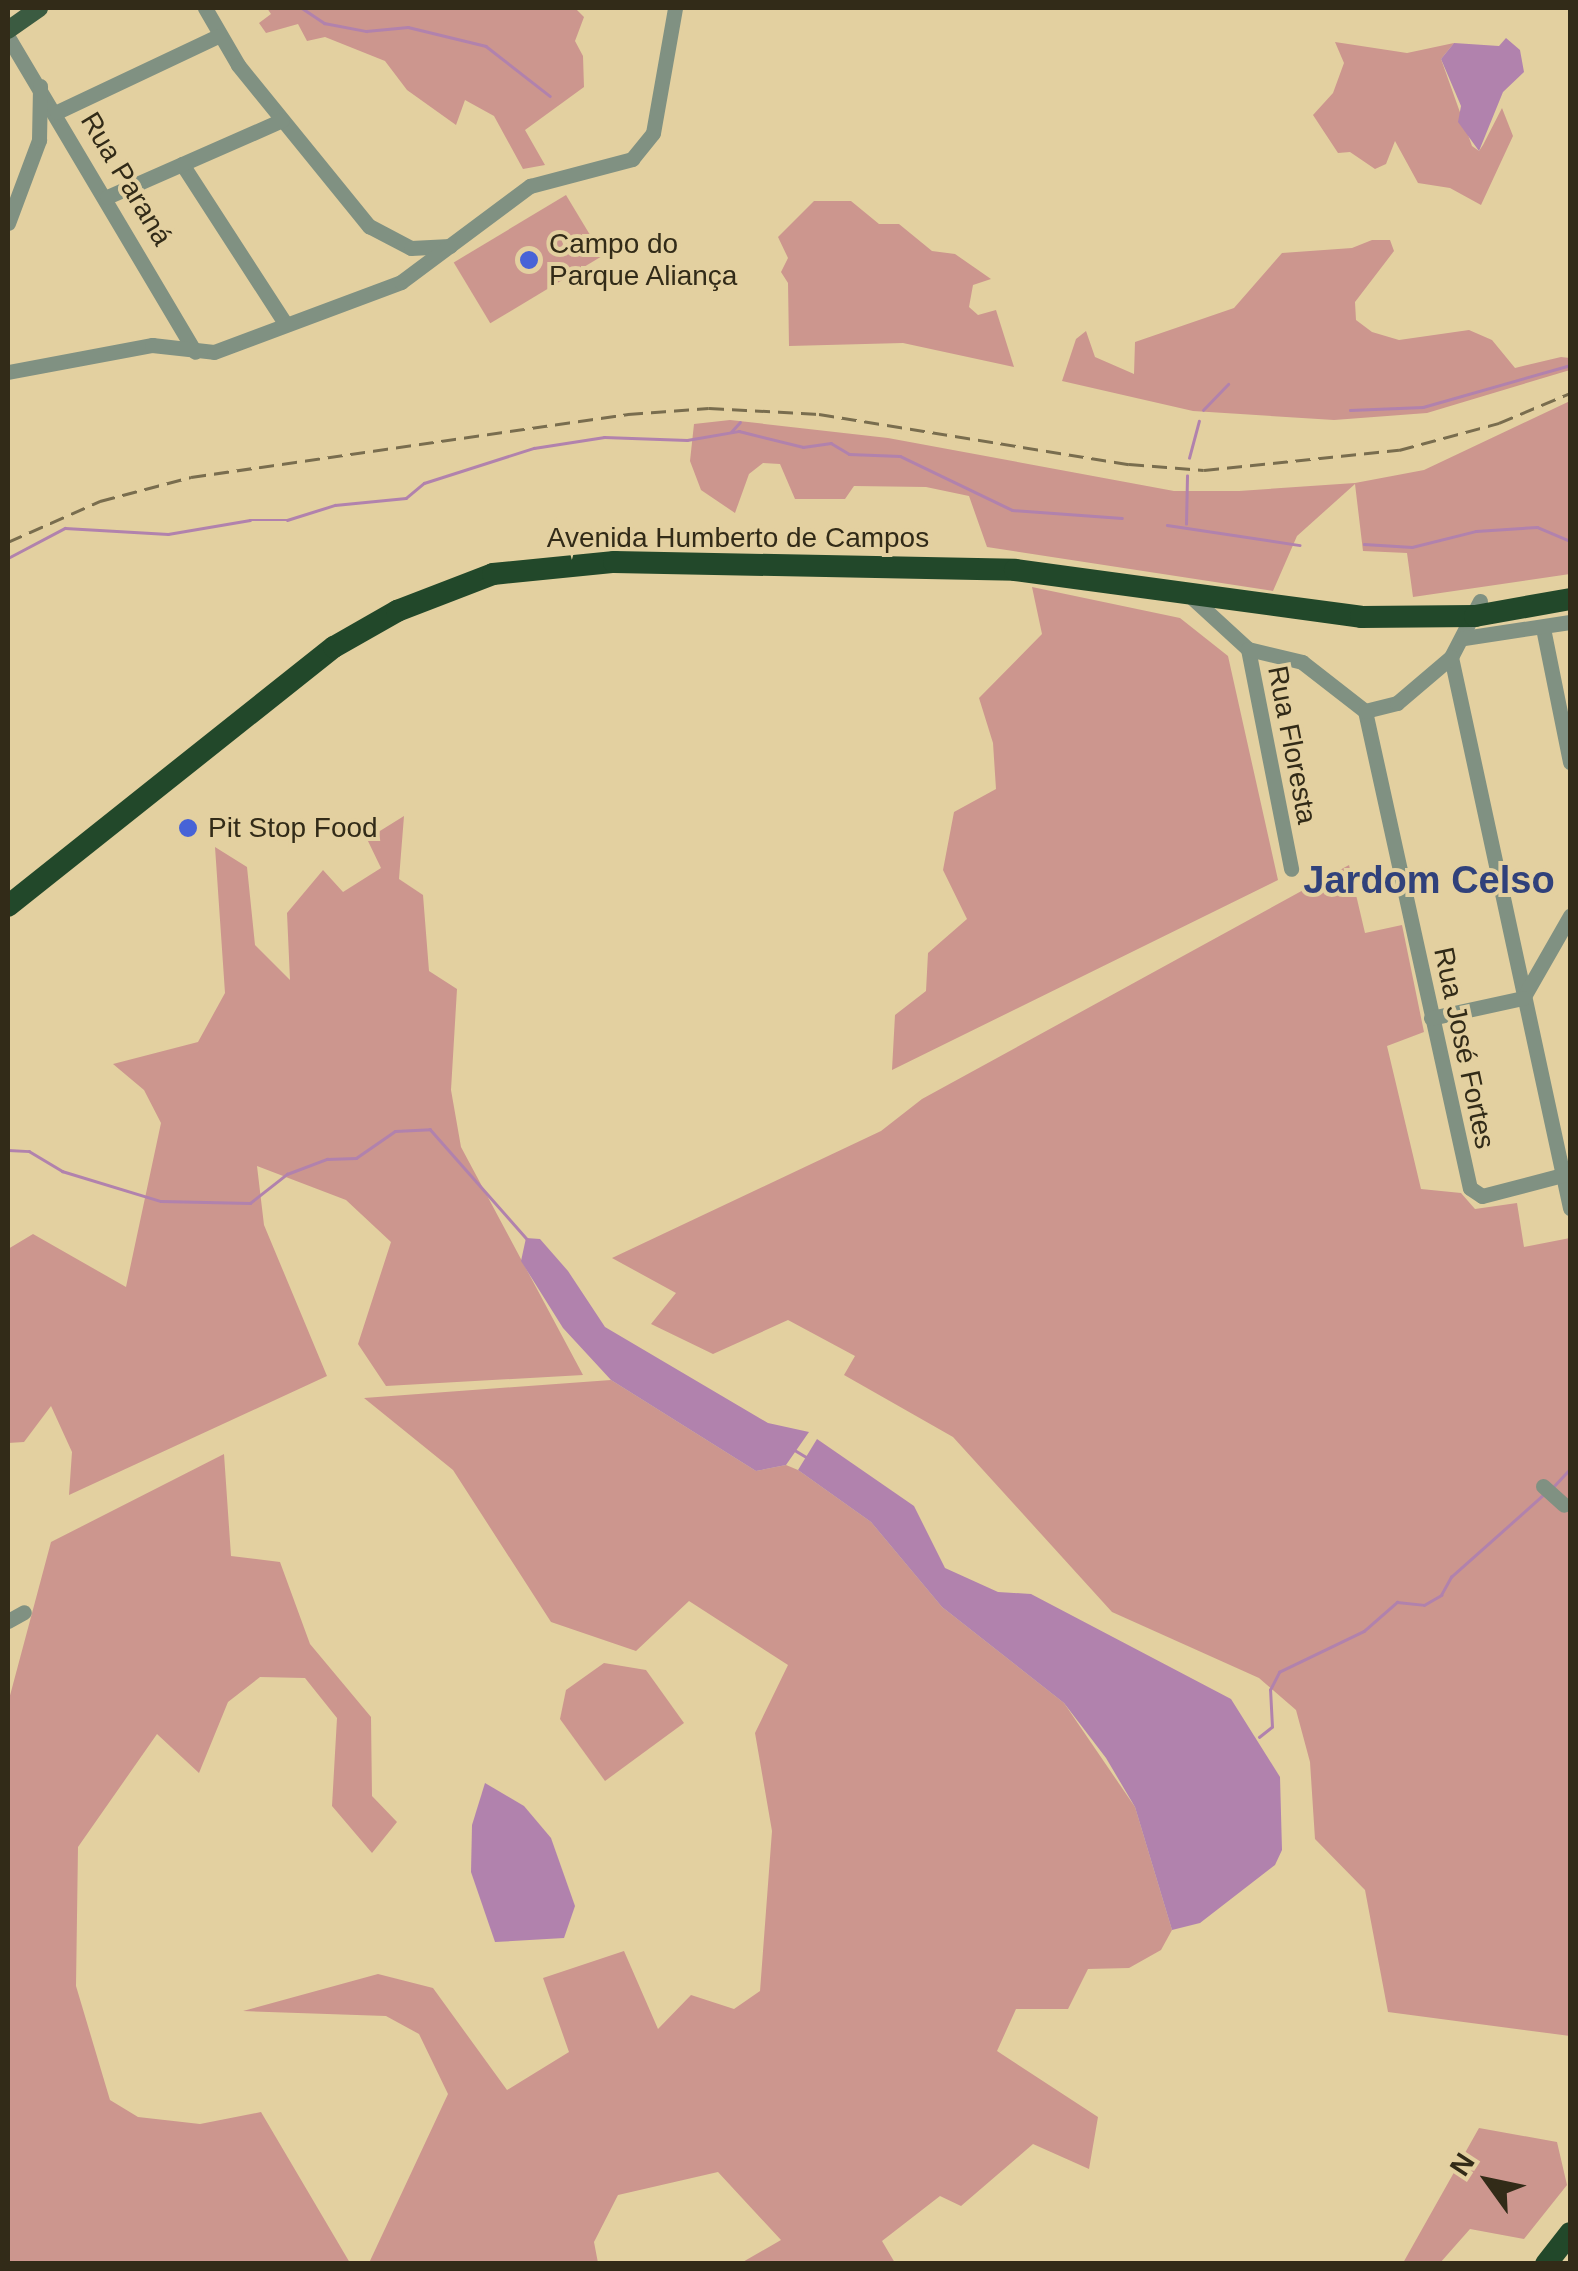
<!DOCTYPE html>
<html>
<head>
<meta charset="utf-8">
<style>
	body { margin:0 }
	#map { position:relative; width:1578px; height:2271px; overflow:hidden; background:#e3d0a0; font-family:Arial,sans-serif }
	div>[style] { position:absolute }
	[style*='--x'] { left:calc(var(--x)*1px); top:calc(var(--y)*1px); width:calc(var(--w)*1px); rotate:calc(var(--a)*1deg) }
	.green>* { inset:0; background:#cc968e; transform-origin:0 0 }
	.water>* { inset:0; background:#b182ad }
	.stream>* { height:2.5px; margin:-1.25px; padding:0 1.25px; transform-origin:1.25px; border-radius:1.25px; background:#b182ad }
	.minor>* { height:15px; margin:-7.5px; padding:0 7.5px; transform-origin:7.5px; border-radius:7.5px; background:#809182 }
	.major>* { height:18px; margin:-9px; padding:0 9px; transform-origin:9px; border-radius:9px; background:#3b5b41 }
	.highway>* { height:22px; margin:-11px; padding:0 11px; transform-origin:11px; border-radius:11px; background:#22482a }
	.rail>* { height:2.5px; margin-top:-1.25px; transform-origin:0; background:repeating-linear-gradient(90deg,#796d4e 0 15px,transparent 0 23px) }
	.dots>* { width:28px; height:28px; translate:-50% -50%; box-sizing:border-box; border:5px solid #e3d0a0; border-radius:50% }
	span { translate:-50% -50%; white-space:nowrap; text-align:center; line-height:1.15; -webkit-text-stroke:8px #e3d0a0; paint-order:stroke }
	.street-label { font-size:28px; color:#322b18 }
	.poi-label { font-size:28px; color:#322b18 }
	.left { translate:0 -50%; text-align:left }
	.district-label { font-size:38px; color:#30417b; font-weight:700 }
	.frame { position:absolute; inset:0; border:10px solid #322b18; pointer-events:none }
	.north { position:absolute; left:1438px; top:2131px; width:100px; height:100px; -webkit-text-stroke:8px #e3d0a0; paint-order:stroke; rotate:303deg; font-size:28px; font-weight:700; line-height:40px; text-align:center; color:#322b18 }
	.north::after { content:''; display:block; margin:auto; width:35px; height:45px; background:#322b18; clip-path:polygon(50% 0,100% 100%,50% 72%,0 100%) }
</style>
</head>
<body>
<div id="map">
	<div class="green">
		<div style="clip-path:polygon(267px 8px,575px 8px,584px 17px,575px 41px,583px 56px,584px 87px,525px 130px,545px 165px,523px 169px,494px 116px,465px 100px,456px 125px,407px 90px,385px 61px,325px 37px,307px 41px,298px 24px,266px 33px,259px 23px,271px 14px)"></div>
		<div style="clip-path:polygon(1335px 42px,1407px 53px,1454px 43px,1441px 59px,1472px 146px,1479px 151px,1483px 145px,1502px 108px,1513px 136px,1481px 205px,1450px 188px,1418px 183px,1395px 141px,1386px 164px,1375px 169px,1350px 152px,1338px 153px,1313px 115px,1333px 93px,1344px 63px)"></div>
		<div style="left:566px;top:195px;width:71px;height:131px;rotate:59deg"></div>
		<div style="clip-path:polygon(814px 201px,851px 201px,879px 224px,899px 224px,932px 251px,955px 254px,991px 279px,973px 285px,969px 307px,978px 315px,996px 310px,1014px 367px,903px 343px,789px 346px,788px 283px,781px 272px,788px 258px,778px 237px)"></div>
		<div style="clip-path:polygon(1372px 240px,1390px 240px,1394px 251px,1355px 302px,1356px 320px,1372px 332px,1399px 340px,1469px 330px,1492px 340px,1515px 368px,1561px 357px,1570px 358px,1570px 370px,1427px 413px,1334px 420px,1193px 411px,1062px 381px,1076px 339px,1086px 331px,1095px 357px,1134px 374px,1135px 342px,1234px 308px,1282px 253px,1352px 248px)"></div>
		<div style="clip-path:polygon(1570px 401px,1570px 574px,1413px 597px,1407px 553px,1363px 551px,1355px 484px,1297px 536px,1273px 591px,987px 547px,969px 496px,926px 487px,854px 486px,845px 499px,795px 499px,780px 464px,763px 463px,749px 474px,735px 513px,701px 490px,690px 461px,694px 424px,730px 420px,888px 438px,1174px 491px,1239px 491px,1355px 483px,1424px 470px)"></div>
		<div style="clip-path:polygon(1032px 587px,1180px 618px,1228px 656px,1278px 880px,892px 1070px,895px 1015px,926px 991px,928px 953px,967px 919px,943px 870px,954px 812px,996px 789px,993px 743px,979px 698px,1042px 634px)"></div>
		<div style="clip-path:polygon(404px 816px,399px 879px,423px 895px,429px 971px,457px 989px,451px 1090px,461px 1147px,583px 1375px,386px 1386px,358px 1344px,391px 1242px,346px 1200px,257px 1166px,264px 1225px,327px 1376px,69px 1495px,72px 1452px,51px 1406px,24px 1442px,8px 1443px,8px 1249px,33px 1234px,126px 1287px,161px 1123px,144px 1090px,113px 1064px,198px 1042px,225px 993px,215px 847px,247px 867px,255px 945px,290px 980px,287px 913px,323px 870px,343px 892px,381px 868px,367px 839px)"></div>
		<div style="clip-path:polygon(1349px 865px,1365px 933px,1402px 925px,1424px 1032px,1387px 1046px,1421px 1189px,1461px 1193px,1475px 1209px,1517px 1203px,1524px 1247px,1570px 1238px,1570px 2036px,1388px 2012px,1365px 1890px,1315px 1839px,1310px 1762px,1296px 1710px,1259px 1678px,1112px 1612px,953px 1437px,844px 1375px,855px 1356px,788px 1320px,713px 1354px,651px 1324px,676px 1293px,612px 1258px,881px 1131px,922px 1099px)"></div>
		<div style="clip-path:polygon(611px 1380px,756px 1471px,786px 1465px,798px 1470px,871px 1522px,942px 1607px,1064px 1703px,1135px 1807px,1172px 1930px,1161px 1950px,1129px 1968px,1088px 1969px,1068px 2009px,1016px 2009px,997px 2051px,1098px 2117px,1089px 2169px,1033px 2144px,961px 2206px,940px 2196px,882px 2241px,895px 2263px,741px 2263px,781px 2240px,718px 2172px,618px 2195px,594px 2242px,598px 2263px,369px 2263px,448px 2094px,419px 2034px,386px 2016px,243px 2011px,378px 1974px,433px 1988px,507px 2090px,569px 2052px,543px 1978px,624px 1951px,658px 2029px,691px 1995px,734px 2009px,760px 1991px,772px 1831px,755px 1733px,788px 1665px,689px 1601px,636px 1651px,551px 1622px,453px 1470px,364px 1398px)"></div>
		<div style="clip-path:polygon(224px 1454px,231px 1556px,280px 1562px,310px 1644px,371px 1717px,372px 1796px,397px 1822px,372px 1853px,332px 1806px,337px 1718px,305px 1678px,260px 1677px,228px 1702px,199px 1773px,157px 1734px,78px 1847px,76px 1986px,110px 2100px,138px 2117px,200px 2124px,261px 2112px,350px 2263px,8px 2263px,8px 1703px,51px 1542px)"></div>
		<div style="clip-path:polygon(604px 1663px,646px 1670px,684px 1723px,605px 1781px,560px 1719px,566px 1690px)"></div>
		<div style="clip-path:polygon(1479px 2128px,1557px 2142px,1567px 2185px,1524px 2239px,1470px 2229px,1440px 2263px,1403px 2263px)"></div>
	</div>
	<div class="water">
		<div style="clip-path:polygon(1506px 38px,1520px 50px,1524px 72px,1503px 92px,1479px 151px,1458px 122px,1461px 106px,1441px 59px,1454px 43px,1499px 46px)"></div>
		<div style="clip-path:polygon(526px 1238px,540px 1239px,568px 1271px,605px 1327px,768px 1423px,809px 1432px,786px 1465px,756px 1471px,611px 1380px,563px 1328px,521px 1261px)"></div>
		<div style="clip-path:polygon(817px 1439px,914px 1506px,945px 1568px,998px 1592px,1031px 1594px,1231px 1699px,1280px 1777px,1282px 1850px,1275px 1865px,1200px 1923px,1172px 1930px,1135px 1807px,1106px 1758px,1064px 1703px,942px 1607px,871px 1522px,798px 1470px)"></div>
		<div style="clip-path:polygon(485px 1783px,524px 1806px,551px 1838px,575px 1906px,564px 1938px,495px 1942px,471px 1872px,472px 1825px)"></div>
	</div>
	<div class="stream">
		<div style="--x:302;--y:8;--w:27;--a:34"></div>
		<div style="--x:324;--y:23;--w:43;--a:10.8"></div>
		<div style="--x:366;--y:31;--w:42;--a:-5.4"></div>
		<div style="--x:408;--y:27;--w:80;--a:13.7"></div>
		<div style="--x:486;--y:46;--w:81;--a:38"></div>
		<div style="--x:1203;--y:410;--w:36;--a:-46"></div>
		<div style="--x:1350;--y:410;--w:73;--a:-2.4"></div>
		<div style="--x:1423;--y:407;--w:153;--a:-15.9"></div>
		<div style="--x:731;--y:432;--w:13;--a:-48"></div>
		<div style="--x:1189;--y:458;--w:38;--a:-75"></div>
		<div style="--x:1186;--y:524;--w:48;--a:-88.8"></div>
		<div style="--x:1167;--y:525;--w:134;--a:8.6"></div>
		<div style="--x:1364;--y:544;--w:48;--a:3.6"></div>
		<div style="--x:1412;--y:547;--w:66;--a:-14"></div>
		<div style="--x:1476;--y:531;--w:61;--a:-3.8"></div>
		<div style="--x:1537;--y:527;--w:36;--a:23"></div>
		<div style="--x:8;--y:558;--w:64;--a:-27.8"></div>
		<div style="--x:65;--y:528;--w:103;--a:3.3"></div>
		<div style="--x:168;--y:534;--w:83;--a:-9.7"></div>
		<div style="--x:250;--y:520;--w:37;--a:0"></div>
		<div style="--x:287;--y:520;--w:50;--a:-17.4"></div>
		<div style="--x:335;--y:505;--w:71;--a:-5.6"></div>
		<div style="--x:406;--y:498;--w:23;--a:-40"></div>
		<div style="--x:424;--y:483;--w:115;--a:-17.7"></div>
		<div style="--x:534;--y:448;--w:71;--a:-8.9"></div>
		<div style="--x:604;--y:437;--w:83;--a:2.1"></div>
		<div style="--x:687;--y:440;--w:53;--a:-9.8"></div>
		<div style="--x:739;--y:431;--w:66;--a:14"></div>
		<div style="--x:803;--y:447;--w:28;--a:-8"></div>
		<div style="--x:831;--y:443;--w:21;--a:31"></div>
		<div style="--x:849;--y:454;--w:51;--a:2.2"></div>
		<div style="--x:900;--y:456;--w:124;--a:25.7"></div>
		<div style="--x:1012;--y:510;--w:110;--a:4.2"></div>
		<div style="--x:8;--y:1150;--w:21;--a:3"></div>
		<div style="--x:29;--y:1151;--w:39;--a:31"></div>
		<div style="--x:62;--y:1171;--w:103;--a:16.9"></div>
		<div style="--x:161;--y:1201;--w:89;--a:1.3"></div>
		<div style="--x:250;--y:1203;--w:47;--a:-38.1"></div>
		<div style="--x:287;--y:1174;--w:43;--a:-20.6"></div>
		<div style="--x:327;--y:1159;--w:29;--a:-2"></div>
		<div style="--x:356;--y:1158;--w:47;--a:-34.7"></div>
		<div style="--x:395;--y:1131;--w:35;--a:-3"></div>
		<div style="--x:430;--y:1129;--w:148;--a:48.6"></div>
		<div style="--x:793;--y:1449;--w:17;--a:31"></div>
		<div style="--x:1554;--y:1486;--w:23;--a:-47"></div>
		<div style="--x:1259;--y:1737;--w:16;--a:-38"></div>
		<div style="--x:1272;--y:1727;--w:37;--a:-93"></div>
		<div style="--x:1270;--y:1690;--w:20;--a:-63"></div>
		<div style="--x:1279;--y:1672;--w:94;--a:-25.8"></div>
		<div style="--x:1364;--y:1631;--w:44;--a:-41.3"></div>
		<div style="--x:1397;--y:1602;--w:27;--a:6"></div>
		<div style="--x:1424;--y:1605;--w:20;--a:-30"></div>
		<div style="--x:1441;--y:1595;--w:21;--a:-61"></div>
		<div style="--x:1451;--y:1577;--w:125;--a:-41.7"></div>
	</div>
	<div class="minor">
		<div style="--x:205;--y:8;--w:66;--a:59.9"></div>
		<div style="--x:238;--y:65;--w:208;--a:50.9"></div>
		<div style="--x:369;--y:226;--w:47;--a:27.6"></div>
		<div style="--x:411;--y:248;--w:39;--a:-3"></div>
		<div style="--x:8;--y:37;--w:366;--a:59.3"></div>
		<div style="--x:57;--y:112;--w:178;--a:-25.3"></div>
		<div style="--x:182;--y:164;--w:189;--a:57.1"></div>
		<div style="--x:107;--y:197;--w:191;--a:-23.7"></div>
		<div style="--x:8;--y:223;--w:89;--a:-69.5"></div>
		<div style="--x:39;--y:140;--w:54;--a:-88.9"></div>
		<div style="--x:8;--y:372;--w:147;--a:-10.6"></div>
		<div style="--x:152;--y:345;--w:62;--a:6.4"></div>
		<div style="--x:214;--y:352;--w:200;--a:-20.5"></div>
		<div style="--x:401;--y:282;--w:161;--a:-36.7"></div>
		<div style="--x:530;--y:186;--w:106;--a:-14.8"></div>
		<div style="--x:632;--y:159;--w:33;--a:-51"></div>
		<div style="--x:653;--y:133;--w:127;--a:-80"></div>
		<div style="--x:1188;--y:594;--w:81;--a:42.5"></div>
		<div style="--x:1248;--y:649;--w:224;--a:78.9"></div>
		<div style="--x:1480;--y:601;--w:63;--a:117.4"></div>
		<div style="--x:1451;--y:657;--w:564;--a:77.81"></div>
		<div style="--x:1543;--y:628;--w:137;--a:78.6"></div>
		<div style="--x:1464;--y:638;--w:107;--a:-8.6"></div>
		<div style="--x:1248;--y:649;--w:56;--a:13.5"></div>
		<div style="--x:1302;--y:662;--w:80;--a:37.9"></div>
		<div style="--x:1365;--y:711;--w:488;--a:77.6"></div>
		<div style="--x:1470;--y:1188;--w:14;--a:34"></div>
		<div style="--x:1482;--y:1196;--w:91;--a:-14.6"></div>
		<div style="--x:1365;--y:711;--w:33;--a:-14"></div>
		<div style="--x:1397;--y:703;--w:71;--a:-40.4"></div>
		<div style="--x:1523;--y:998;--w:95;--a:-60.2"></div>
		<div style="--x:1431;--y:1018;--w:94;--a:-12.3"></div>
		<div style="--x:1543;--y:1486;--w:28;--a:42"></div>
		<div style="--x:8;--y:1621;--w:18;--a:-29"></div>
	</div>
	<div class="major">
		<div style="--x:8;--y:30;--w:38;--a:-35"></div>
	</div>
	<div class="highway">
		<div style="--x:8;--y:906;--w:416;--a:-38.5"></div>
		<div style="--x:334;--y:647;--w:73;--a:-29.7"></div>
		<div style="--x:397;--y:611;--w:103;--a:-21.1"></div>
		<div style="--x:493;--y:574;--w:122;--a:-5.7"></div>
		<div style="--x:614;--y:562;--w:401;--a:1.1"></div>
		<div style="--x:1015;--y:570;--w:349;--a:7.7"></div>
		<div style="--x:1361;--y:617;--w:114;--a:-0.5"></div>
		<div style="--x:1475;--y:616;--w:97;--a:-10.1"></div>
		<div style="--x:1546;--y:2264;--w:39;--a:-52"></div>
	</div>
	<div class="rail">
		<div style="--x:8;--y:542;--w:101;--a:-24"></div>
		<div style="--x:100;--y:501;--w:94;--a:-14.8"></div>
		<div style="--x:191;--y:477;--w:442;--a:-8.2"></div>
		<div style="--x:628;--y:414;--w:81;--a:-4.2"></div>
		<div style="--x:709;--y:408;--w:110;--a:3.1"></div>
		<div style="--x:819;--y:414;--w:314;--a:9.2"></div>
		<div style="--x:1129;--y:464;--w:75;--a:4.6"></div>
		<div style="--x:1204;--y:470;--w:196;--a:-5.9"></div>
		<div style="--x:1399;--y:450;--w:104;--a:-15.1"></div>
		<div style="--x:1499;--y:423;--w:77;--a:-22.9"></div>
	</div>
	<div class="dots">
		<div style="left:529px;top:260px;background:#4763d7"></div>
		<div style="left:188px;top:828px;background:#4763d7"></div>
	</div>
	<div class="street-label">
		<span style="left:126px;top:179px;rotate:59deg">Rua Paraná</span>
		<span style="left:738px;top:538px">Avenida Humberto de Campos</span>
		<span style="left:1292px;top:745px;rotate:79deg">Rua Floresta</span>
		<span style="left:1464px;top:1048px;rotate:78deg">Rua José Fortes</span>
	</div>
	<div class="poi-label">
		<span class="left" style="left:549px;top:260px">Campo do<br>Parque Aliança</span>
		<span class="left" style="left:208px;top:828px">Pit Stop Food</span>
	</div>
	<div class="district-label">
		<span style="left:1429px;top:881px">Jardom Celso</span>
	</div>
	<div class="frame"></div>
	<div class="north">N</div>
</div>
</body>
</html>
